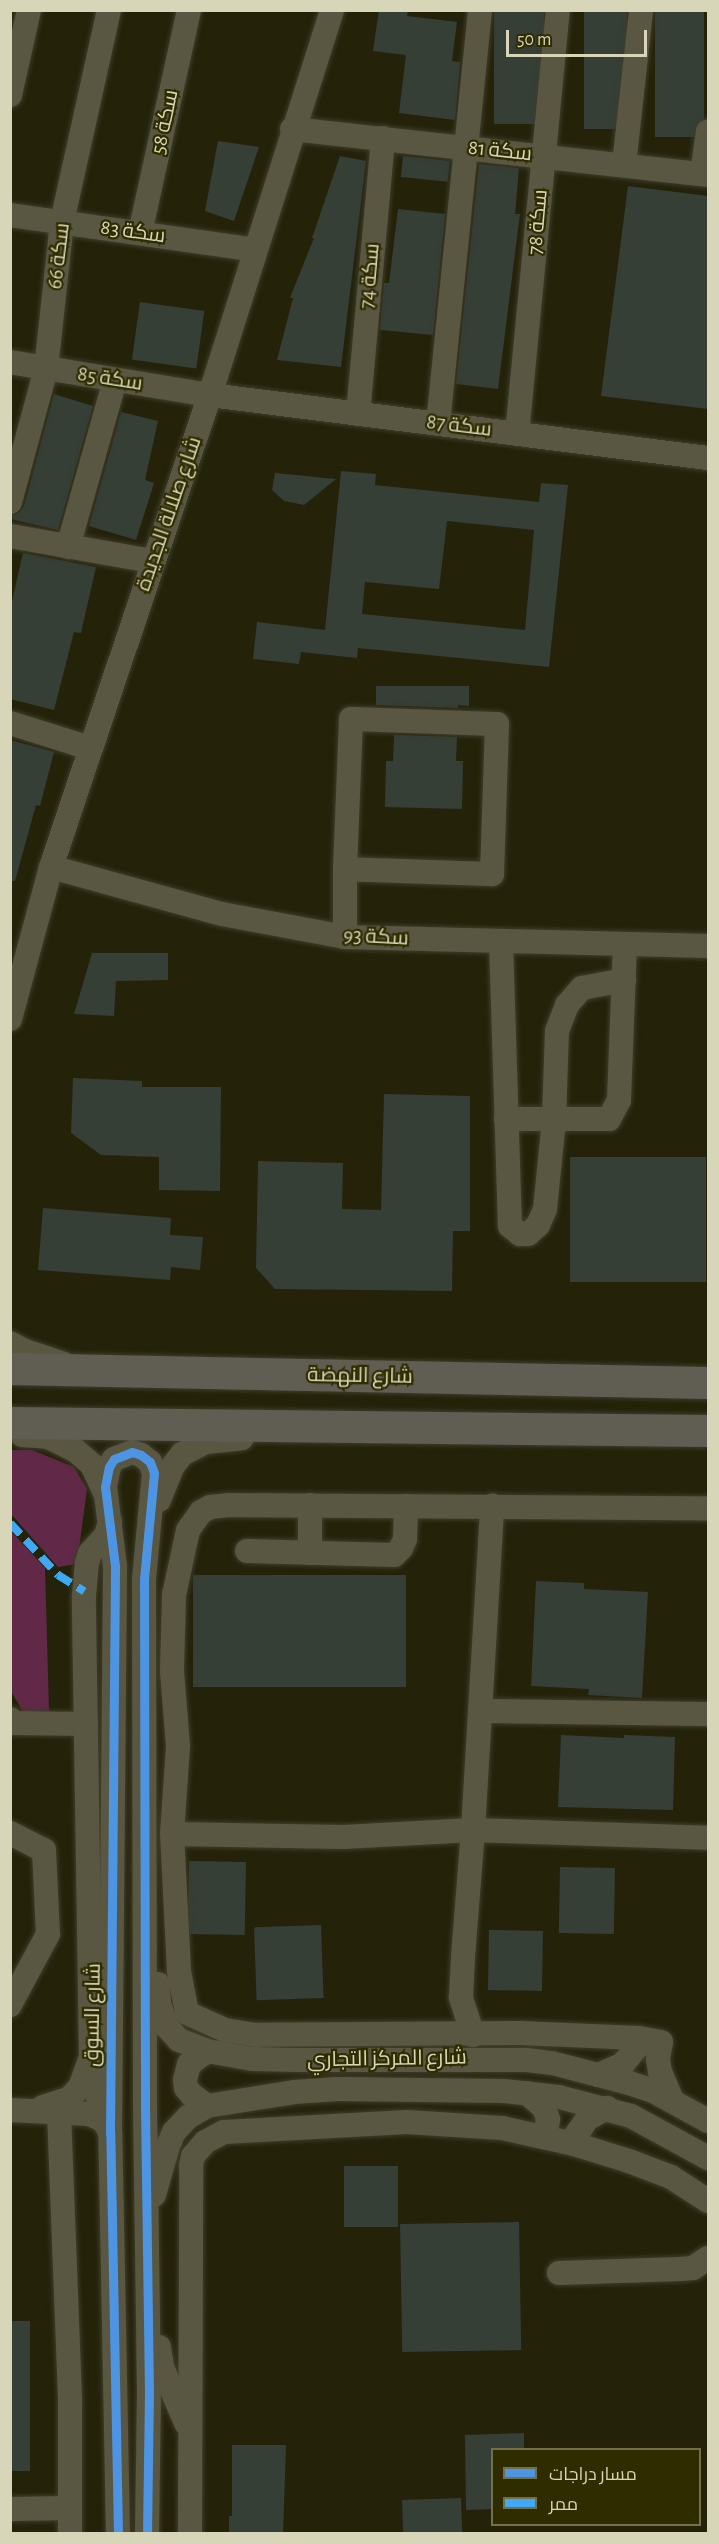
<!DOCTYPE html>
<html>
<head>
<meta charset="utf-8">
<style>
	body { margin:0 }
	#map { position:relative; width:719px; height:2544px; overflow:hidden; background:#24230a; font-family:"Alegreya Sans",Cairo,sans-serif }
	div>[style] { position:absolute }
	[style*='--x'] { left:calc(var(--x)*1px); top:calc(var(--y)*1px); width:calc(var(--w)*1px); rotate:calc(var(--a)*1deg) }
	.green>* { inset:0; background:#612947 }
	.building>* { inset:0; background:#353f36; transform-origin:0 0 }
	.roads { filter:drop-shadow(0 0 2px #3f3d2b) drop-shadow(0 0 2px #3f3d2b) }
	.minor>* { height:24px; margin:-12px; padding:0 12px; transform-origin:12px; border-radius:12px; background:#595741 }
	.major>* { height:32px; margin:-16px; padding:0 16px; transform-origin:16px; border-radius:16px; background:#605e53 }
	.quiet>* { height:8px; margin-top:-4px; transform-origin:0; background:repeating-linear-gradient(90deg,#3fa9f5 0 15px,transparent 0 23px) }
	.cycleway>* { height:9px; margin:-4.5px; padding:0 4.5px; transform-origin:4.5px; border-radius:4.5px; background:#4d94e3 }
	span { translate:-50% -50%; white-space:nowrap; text-align:center; line-height:1.15; -webkit-text-stroke:4.5px #2f2c00; paint-order:stroke }
	.street-label { font-size:21px; color:#d7d6b8 }
	.frame { position:absolute; inset:0; border:12px solid #d7d6b8; pointer-events:none }
	.legend { position:absolute; left:491px; top:2448px; width:210px; height:78px; box-sizing:border-box; background:#2f2c00; border:2px solid #72704a; margin:0; padding:8px 10px; list-style:none; font-size:18px; color:#d7d6b8 }
	.legend li { display:flex; align-items:center; gap:12px; height:30px }
	.legend b { width:30px; border:2px solid #72704a }
	.scale { position:absolute; left:506px; top:30px; width:141px; height:27px; box-sizing:border-box; border:3px solid #d7d6b8; border-top:0; padding-left:8px; font-size:18px; line-height:21px; white-space:nowrap; color:#d7d6b8; -webkit-text-stroke:4px #2f2c00; paint-order:stroke }
</style>
</head>
<body>
<div id="map">
	<div class="green">
		<div style="clip-path:polygon(11px 1450px,32px 1450px,74px 1467px,87px 1489px,77px 1564px,58px 1567px,11px 1514px)"></div>
		<div style="clip-path:polygon(10px 1530px,45px 1568px,49px 1711px,23px 1712px,11px 1691px)"></div>
	</div>
	<div class="building">
		<div style="clip-path:polygon(379px 10px,408px 10px,407px 16px,457px 22px,452px 61px,460px 62px,455px 120px,399px 113px,406px 55px,373px 51px)"></div>
		<div style="left:494px;top:10px;width:50px;height:114px"></div>
		<div style="left:584px;top:10px;width:43px;height:119px"></div>
		<div style="left:655px;top:10px;width:49px;height:127px"></div>
		<div style="clip-path:polygon(218px 141px,259px 147px,234px 221px,205px 211px)"></div>
		<div style="clip-path:polygon(340px 156px,366px 161px,341px 367px,277px 360px,293px 298px,290px 298px,314px 238px,312px 238px)"></div>
		<div style="left:403px;top:156px;width:47px;height:21px;rotate:6deg"></div>
		<div style="clip-path:polygon(479px 164px,519px 168px,515px 214px,520px 214px,498px 389px,456px 384px)"></div>
		<div style="clip-path:polygon(628px 186px,708px 196px,708px 409px,601px 396px)"></div>
		<div style="clip-path:polygon(398px 209px,445px 214px,433px 335px,380px 330px,384px 283px,389px 283px)"></div>
		<div style="left:140px;top:302px;width:65px;height:58px;rotate:8deg"></div>
		<div style="clip-path:polygon(54px 394px,93px 406px,58px 530px,10px 519px,10px 516px,20px 512px,24px 506px)"></div>
		<div style="clip-path:polygon(121px 412px,158px 421px,145px 480px,154px 483px,136px 540px,89px 526px)"></div>
		<div style="clip-path:polygon(evenodd,341px 471px,376px 474px,375px 485px,539px 502px,541px 483px,568px 485px,549px 667px,358px 648px,357px 658px,301px 652px,299px 664px,253px 659px,257px 622px,325px 630px,341px 471px,447px 521px,534px 530px,525px 630px,362px 614px,365px 582px,439px 589px,447px 521px)"></div>
		<div style="clip-path:polygon(275px 473px,336px 479px,304px 505px,284px 501px,272px 490px)"></div>
		<div style="clip-path:polygon(23px 553px,96px 567px,81px 633px,74px 632px,54px 710px,10px 699px,10px 610px)"></div>
		<div style="clip-path:polygon(376px 686px,469px 686px,469px 706px,458px 705px,458px 708px,376px 705px)"></div>
		<div style="clip-path:polygon(394px 735px,457px 737px,456px 761px,463px 761px,462px 809px,385px 807px,386px 761px,393px 761px)"></div>
		<div style="clip-path:polygon(10px 740px,54px 752px,40px 806px,36px 805px,15px 881px,10px 881px)"></div>
		<div style="clip-path:polygon(92px 953px,168px 953px,168px 980px,116px 981px,114px 1016px,74px 1014px)"></div>
		<div style="clip-path:polygon(73px 1078px,142px 1081px,142px 1087px,221px 1087px,220px 1191px,159px 1190px,159px 1157px,101px 1155px,71px 1133px)"></div>
		<div style="clip-path:polygon(384px 1094px,470px 1096px,470px 1231px,453px 1231px,452px 1291px,275px 1289px,256px 1268px,258px 1161px,343px 1163px,342px 1209px,381px 1210px)"></div>
		<div style="left:570px;top:1157px;width:136px;height:125px"></div>
		<div style="clip-path:polygon(43px 1208px,171px 1218px,170px 1235px,203px 1237px,200px 1270px,171px 1267px,170px 1280px,38px 1270px)"></div>
		<div style="left:406px;top:1575px;width:112px;height:213px;rotate:90deg"></div>
		<div style="clip-path:polygon(536px 1581px,584px 1583px,584px 1589px,648px 1592px,642px 1698px,588px 1695px,589px 1689px,531px 1686px)"></div>
		<div style="clip-path:polygon(561px 1735px,624px 1738px,624px 1735px,675px 1737px,673px 1810px,558px 1807px)"></div>
		<div style="left:189px;top:1861px;width:57px;height:73px;rotate:1deg"></div>
		<div style="left:560px;top:1867px;width:55px;height:66px;rotate:1deg"></div>
		<div style="left:321px;top:1925px;width:73px;height:67px;rotate:88deg"></div>
		<div style="left:489px;top:1930px;width:54px;height:60px;rotate:1deg"></div>
		<div style="left:344px;top:2166px;width:54px;height:61px"></div>
		<div style="left:519px;top:2222px;width:128px;height:119px;rotate:89deg"></div>
		<div style="left:30px;top:2321px;width:150px;height:20px;rotate:90deg"></div>
		<div style="clip-path:polygon(524px 2433px,524px 2450px,492px 2450px,492px 2509px,466px 2510px,465px 2435px)"></div>
		<div style="clip-path:polygon(232px 2445px,286px 2445px,283px 2534px,229px 2534px,229px 2516px,232px 2516px)"></div>
		<div style="left:461px;top:2498px;width:36px;height:59px;rotate:88deg"></div>
	</div>
	<div class="roads">
		<div class="minor">
			<div style="--x:10;--y:95;--w:87;--a:-77.4"></div>
			<div style="--x:292;--y:129;--w:419;--a:6.3"></div>
			<div style="--x:624;--y:165;--w:156;--a:-83.7"></div>
			<div style="--x:702;--y:174;--w:43;--a:-82.1"></div>
			<div style="--x:10;--y:215;--w:247;--a:8.1"></div>
			<div style="--x:140;--y:233;--w:228;--a:-77.6"></div>
			<div style="--x:10;--y:362;--w:203;--a:9.4"></div>
			<div style="--x:210;--y:395;--w:502;--a:7.21"></div>
			<div style="--x:358;--y:414;--w:277;--a:-84.8"></div>
			<div style="--x:438;--y:424;--w:416;--a:-84.2"></div>
			<div style="--x:517;--y:434;--w:426;--a:-84.5"></div>
			<div style="--x:10;--y:502;--w:138;--a:-74.9"></div>
			<div style="--x:46;--y:369;--w:148;--a:-83.8"></div>
			<div style="--x:62;--y:222;--w:217;--a:-77.5"></div>
			<div style="--x:10;--y:536;--w:144;--a:10"></div>
			<div style="--x:68;--y:547;--w:173;--a:-74.3"></div>
			<div style="--x:10;--y:723;--w:84;--a:17.4"></div>
			<div style="--x:51;--y:867;--w:177;--a:15.4"></div>
			<div style="--x:222;--y:914;--w:125;--a:10.6"></div>
			<div style="--x:345;--y:937;--w:363;--a:1.4"></div>
			<div style="--x:345;--y:937;--w:68;--a:-90"></div>
			<div style="--x:345;--y:869;--w:150;--a:-87.7"></div>
			<div style="--x:351;--y:719;--w:146;--a:2"></div>
			<div style="--x:497;--y:724;--w:150;--a:91.9"></div>
			<div style="--x:492;--y:874;--w:147;--a:-178.1"></div>
			<div style="--x:501;--y:941;--w:285;--a:88.2"></div>
			<div style="--x:510;--y:1226;--w:13;--a:39"></div>
			<div style="--x:520;--y:1234;--w:8;--a:0"></div>
			<div style="--x:528;--y:1234;--w:13;--a:-42"></div>
			<div style="--x:538;--y:1225;--w:17;--a:-66"></div>
			<div style="--x:545;--y:1209;--w:89;--a:-84.2"></div>
			<div style="--x:554;--y:1120;--w:89;--a:-88.1"></div>
			<div style="--x:557;--y:1031;--w:28;--a:-69"></div>
			<div style="--x:567;--y:1005;--w:23;--a:-49"></div>
			<div style="--x:582;--y:988;--w:43;--a:-10.8"></div>
			<div style="--x:10;--y:1019;--w:157;--a:-74.9"></div>
			<div style="--x:51;--y:867;--w:498;--a:-71.4"></div>
			<div style="--x:210;--y:395;--w:404;--a:-72.4"></div>
			<div style="--x:506;--y:1119;--w:103;--a:0"></div>
			<div style="--x:609;--y:1119;--w:21;--a:-62"></div>
			<div style="--x:619;--y:1100;--w:156;--a:-87.8"></div>
			<div style="--x:10;--y:1343;--w:17;--a:28"></div>
			<div style="--x:25;--y:1351;--w:41;--a:18.4"></div>
			<div style="--x:22;--y:1435;--w:26;--a:4"></div>
			<div style="--x:48;--y:1437;--w:30;--a:26"></div>
			<div style="--x:75;--y:1450;--w:23;--a:41"></div>
			<div style="--x:92;--y:1465;--w:33;--a:65"></div>
			<div style="--x:159;--y:1500;--w:35;--a:-68"></div>
			<div style="--x:172;--y:1467;--w:16;--a:-52"></div>
			<div style="--x:182;--y:1454;--w:27;--a:-27"></div>
			<div style="--x:206;--y:1442;--w:36;--a:-6"></div>
			<div style="--x:247;--y:1551;--w:147;--a:1.6"></div>
			<div style="--x:394;--y:1555;--w:10;--a:-45"></div>
			<div style="--x:401;--y:1548;--w:10;--a:-66"></div>
			<div style="--x:405;--y:1539;--w:33;--a:-88"></div>
			<div style="--x:310;--y:1553;--w:48;--a:-90"></div>
			<div style="--x:480;--y:1711;--w:228;--a:0.8"></div>
			<div style="--x:10;--y:1719;--w:4;--a:63"></div>
			<div style="--x:12;--y:1723;--w:74;--a:0.8"></div>
			<div style="--x:10;--y:1833;--w:38;--a:27"></div>
			<div style="--x:44;--y:1850;--w:84;--a:87.3"></div>
			<div style="--x:48;--y:1934;--w:81;--a:118.2"></div>
			<div style="--x:172;--y:1834;--w:171;--a:1"></div>
			<div style="--x:343;--y:1837;--w:130;--a:-3.1"></div>
			<div style="--x:473;--y:1830;--w:235;--a:1.9"></div>
			<div style="--x:158;--y:1984;--w:19;--a:87"></div>
			<div style="--x:159;--y:2003;--w:24;--a:73"></div>
			<div style="--x:166;--y:2026;--w:19;--a:47"></div>
			<div style="--x:179;--y:2040;--w:30;--a:21"></div>
			<div style="--x:207;--y:2051;--w:47;--a:9.9"></div>
			<div style="--x:253;--y:2059;--w:44;--a:1.3"></div>
			<div style="--x:297;--y:2060;--w:230;--a:0"></div>
			<div style="--x:527;--y:2060;--w:25;--a:7"></div>
			<div style="--x:552;--y:2063;--w:80;--a:14.6"></div>
			<div style="--x:629;--y:2083;--w:25;--a:18"></div>
			<div style="--x:653;--y:2091;--w:63;--a:28.6"></div>
			<div style="--x:473;--y:2035;--w:40;--a:-108"></div>
			<div style="--x:461;--y:1997;--w:40;--a:-87.1"></div>
			<div style="--x:463;--y:1957;--w:127;--a:-85.5"></div>
			<div style="--x:473;--y:1830;--w:325;--a:-86.6"></div>
			<div style="--x:207;--y:2051;--w:22;--a:144"></div>
			<div style="--x:189;--y:2064;--w:16;--a:104"></div>
			<div style="--x:185;--y:2080;--w:8;--a:83"></div>
			<div style="--x:186;--y:2088;--w:9;--a:49"></div>
			<div style="--x:192;--y:2095;--w:19;--a:36"></div>
			<div style="--x:598;--y:2075;--w:26;--a:-23"></div>
			<div style="--x:622;--y:2065;--w:23;--a:-50"></div>
			<div style="--x:637;--y:2047;--w:9;--a:-77"></div>
			<div style="--x:527;--y:2093;--w:23;--a:41"></div>
			<div style="--x:544;--y:2108;--w:12;--a:70"></div>
			<div style="--x:548;--y:2119;--w:18;--a:99"></div>
			<div style="--x:672;--y:2100;--w:30;--a:-113"></div>
			<div style="--x:660;--y:2072;--w:13;--a:-99"></div>
			<div style="--x:658;--y:2059;--w:17;--a:-80"></div>
			<div style="--x:661;--y:2042;--w:22;--a:-170"></div>
			<div style="--x:639;--y:2038;--w:120;--a:-177.6"></div>
			<div style="--x:519;--y:2033;--w:263;--a:179.6"></div>
			<div style="--x:256;--y:2035;--w:31;--a:-171"></div>
			<div style="--x:225;--y:2030;--w:42;--a:-155.9"></div>
			<div style="--x:187;--y:2013;--w:43;--a:-100.8"></div>
			<div style="--x:179;--y:1971;--w:137;--a:-92.9"></div>
			<div style="--x:172;--y:1834;--w:88;--a:-86.1"></div>
			<div style="--x:178;--y:1746;--w:75;--a:-94.6"></div>
			<div style="--x:172;--y:1671;--w:76;--a:-88.5"></div>
			<div style="--x:174;--y:1595;--w:66;--a:-77.8"></div>
			<div style="--x:188;--y:1530;--w:22;--a:-54"></div>
			<div style="--x:201;--y:1512;--w:10;--a:-29"></div>
			<div style="--x:210;--y:1507;--w:18;--a:-6"></div>
			<div style="--x:228;--y:1505;--w:480;--a:0.4"></div>
			<div style="--x:43;--y:2107;--w:28;--a:-18"></div>
			<div style="--x:70;--y:2098;--w:15;--a:-48"></div>
			<div style="--x:80;--y:2087;--w:29;--a:-70"></div>
			<div style="--x:10;--y:2110;--w:79;--a:2.9"></div>
			<div style="--x:89;--y:2114;--w:15;--a:23"></div>
			<div style="--x:103;--y:2120;--w:12;--a:59"></div>
			<div style="--x:59;--y:2112;--w:291;--a:87.8"></div>
			<div style="--x:70;--y:2403;--w:131;--a:90"></div>
			<div style="--x:101;--y:2115;--w:59;--a:-99.8"></div>
			<div style="--x:91;--y:2057;--w:461;--a:-90.9"></div>
			<div style="--x:84;--y:1596;--w:33;--a:-85"></div>
			<div style="--x:87;--y:1563;--w:10;--a:-73"></div>
			<div style="--x:90;--y:1553;--w:24;--a:-48"></div>
			<div style="--x:106;--y:1535;--w:14;--a:-73"></div>
			<div style="--x:574;--y:2144;--w:9;--a:-77"></div>
			<div style="--x:576;--y:2135;--w:19;--a:-55"></div>
			<div style="--x:587;--y:2119;--w:23;--a:-29"></div>
			<div style="--x:154;--y:2195;--w:51;--a:-74.1"></div>
			<div style="--x:168;--y:2146;--w:15;--a:-67"></div>
			<div style="--x:174;--y:2132;--w:21;--a:-47"></div>
			<div style="--x:188;--y:2117;--w:22;--a:-30"></div>
			<div style="--x:207;--y:2106;--w:88;--a:-9.1"></div>
			<div style="--x:294;--y:2092;--w:44;--a:-3.9"></div>
			<div style="--x:338;--y:2089;--w:166;--a:0.7"></div>
			<div style="--x:504;--y:2091;--w:55;--a:6.2"></div>
			<div style="--x:559;--y:2097;--w:74;--a:14.8"></div>
			<div style="--x:631;--y:2116;--w:88;--a:28.6"></div>
			<div style="--x:559;--y:2273;--w:122;--a:-1.9"></div>
			<div style="--x:681;--y:2269;--w:12;--a:-5"></div>
			<div style="--x:693;--y:2268;--w:18;--a:-34"></div>
			<div style="--x:159;--y:2347;--w:20;--a:81"></div>
			<div style="--x:162;--y:2367;--w:61;--a:66.8"></div>
			<div style="--x:10;--y:2509;--w:60;--a:-1"></div>
			<div style="--x:118;--y:2534;--w:401;--a:-91.1"></div>
			<div style="--x:110;--y:2133;--w:567;--a:-89.49"></div>
			<div style="--x:115;--y:1566;--w:80;--a:-97.2"></div>
			<div style="--x:105;--y:1487;--w:20;--a:-79"></div>
			<div style="--x:109;--y:1467;--w:9;--a:-58"></div>
			<div style="--x:114;--y:1459;--w:19;--a:-21"></div>
			<div style="--x:132;--y:1452;--w:9;--a:18"></div>
			<div style="--x:141;--y:1455;--w:11;--a:38"></div>
			<div style="--x:150;--y:1462;--w:12;--a:70"></div>
			<div style="--x:154;--y:1473;--w:106;--a:95.4"></div>
			<div style="--x:144;--y:1579;--w:527;--a:89.89"></div>
			<div style="--x:145;--y:2106;--w:285;--a:89.2"></div>
			<div style="--x:149;--y:2391;--w:143;--a:90.8"></div>
			<div style="--x:190;--y:2534;--w:369;--a:-89.8"></div>
			<div style="--x:191;--y:2165;--w:9;--a:-77"></div>
			<div style="--x:193;--y:2156;--w:18;--a:-49"></div>
			<div style="--x:205;--y:2142;--w:21;--a:-28"></div>
			<div style="--x:224;--y:2132;--w:183;--a:-3.1"></div>
			<div style="--x:407;--y:2122;--w:95;--a:3.6"></div>
			<div style="--x:502;--y:2128;--w:74;--a:12.5"></div>
			<div style="--x:574;--y:2144;--w:58;--a:17.2"></div>
			<div style="--x:629;--y:2161;--w:45;--a:20.9"></div>
			<div style="--x:671;--y:2177;--w:44;--a:33"></div>
		</div>
		<div class="major">
			<div style="--x:10;--y:1369;--w:698;--a:1.15"></div>
			<div style="--x:10;--y:1423;--w:698;--a:0.66"></div>
		</div>
	</div>
	<div class="quiet">
		<div style="--x:10;--y:1523;--w:71;--a:47.3"></div>
		<div style="--x:58;--y:1575;--w:31;--a:32"></div>
	</div>
	<div class="cycleway">
		<div style="--x:118;--y:2534;--w:401;--a:-91.1"></div>
		<div style="--x:110;--y:2133;--w:567;--a:-89.49"></div>
		<div style="--x:115;--y:1566;--w:80;--a:-97.2"></div>
		<div style="--x:105;--y:1487;--w:20;--a:-79"></div>
		<div style="--x:109;--y:1467;--w:9;--a:-58"></div>
		<div style="--x:114;--y:1459;--w:19;--a:-21"></div>
		<div style="--x:132;--y:1452;--w:9;--a:18"></div>
		<div style="--x:141;--y:1455;--w:11;--a:38"></div>
		<div style="--x:150;--y:1462;--w:12;--a:70"></div>
		<div style="--x:154;--y:1473;--w:106;--a:95.4"></div>
		<div style="--x:144;--y:1579;--w:527;--a:89.89"></div>
		<div style="--x:145;--y:2106;--w:285;--a:89.2"></div>
		<div style="--x:149;--y:2391;--w:143;--a:90.8"></div>
	</div>
	<div class="street-label">
		<span style="left:165px;top:122px;rotate:-78deg">سكة 58</span>
		<span style="left:500px;top:151px;rotate:6deg">سكة 81</span>
		<span style="left:538px;top:222px;rotate:-85deg">سكة 78</span>
		<span style="left:133px;top:232px;rotate:8deg">سكة 83</span>
		<span style="left:59px;top:256px;rotate:-83deg">سكة 66</span>
		<span style="left:370px;top:276px;rotate:-85deg">سكة 74</span>
		<span style="left:110px;top:379px;rotate:9deg">سكة 85</span>
		<span style="left:459px;top:426px;rotate:7deg">سكة 87</span>
		<span style="left:169px;top:514px;rotate:-71deg">شارع صلالة الجديدة</span>
		<span style="left:376px;top:937px;rotate:3deg">سكة 93</span>
		<span style="left:360px;top:1376px;rotate:1deg">شارع النهضة</span>
		<span style="left:93px;top:2015px;rotate:-89deg">شارع السوق</span>
		<span style="left:387px;top:2059px;rotate:-1deg">شارع المركز التجاري</span>
	</div>
	<div class="frame"></div>
	<ul class="legend">
	<li><b style="height:8px;background:#4d94e3"></b>مسار دراجات</li>
	<li><b style="height:8px;background:#3fa9f5"></b>ممر</li>
	</ul>
	<div class="scale">50 m</div>
</div>
</body>
</html>
